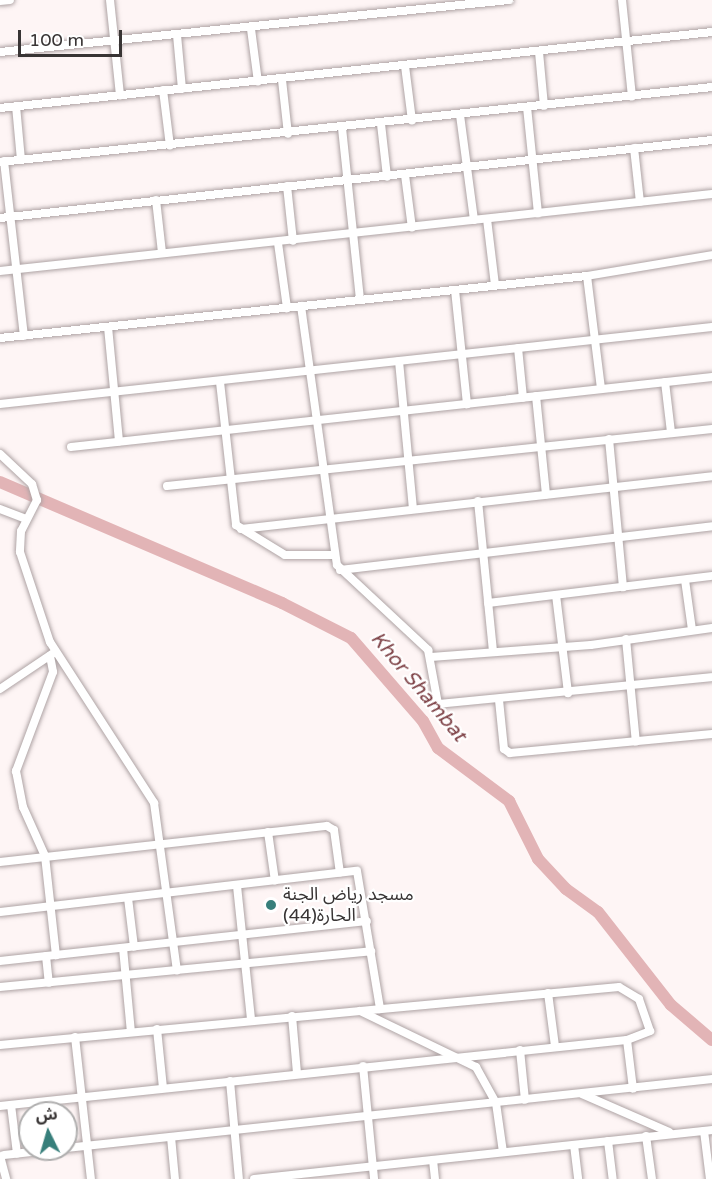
<!DOCTYPE html>
<html>
<head>
<meta charset="utf-8">
<style>
	body { margin:0 }
	#map { position:relative; width:712px; height:1179px; overflow:hidden; background:#fef5f5; font-family:"Varela Round","Noto Sans Arabic",sans-serif }
	div>[style] { position:absolute }
	[style*='--x'] { left:calc(var(--x)*1px); top:calc(var(--y)*1px); width:calc(var(--w)*1px); rotate:calc(var(--a)*1deg) }
	.river>* { height:12px; margin:-6px; padding:0 6px; transform-origin:6px; border-radius:6px; background:#e2b4b6 }
	.roads { filter:drop-shadow(0 0 2px #aea3a4) drop-shadow(0 0 2px #aea3a4) }
	.street>* { height:8px; margin:-4px; padding:0 4px; transform-origin:4px; border-radius:4px; background:#fff }
	.dots>* { width:16px; height:16px; translate:-50% -50%; box-sizing:border-box; border:3px solid #fff; border-radius:50% }
	span { translate:-50% -50%; white-space:nowrap; text-align:center; line-height:1.15; -webkit-text-stroke:4.5px #fff; paint-order:stroke }
	.poi-label { font-size:18px; color:#383434 }
	.left { translate:0 -50%; text-align:left }
	.water-label { font-size:20px; color:#7d4045; font-style:italic }
	.north { position:absolute; left:18px; top:1101px; width:60px; height:60px; box-sizing:border-box; background:#fff; border:2px solid #afaeae; border-radius:50%; rotate:355deg; font-size:16px; font-weight:700; line-height:24px; text-align:center; color:#383434 }
	.north::after { content:''; display:block; margin:auto; width:21px; height:27px; background:#377f7b; clip-path:polygon(50% 0,100% 100%,50% 72%,0 100%) }
	.scale { position:absolute; left:18px; top:30px; width:104px; height:27px; box-sizing:border-box; border:3px solid #383434; border-top:0; padding-left:8px; font-size:18px; line-height:21px; white-space:nowrap; color:#383434; -webkit-text-stroke:4px #fff; paint-order:stroke }
</style>
</head>
<body>
<div id="map">
	<div class="river">
		<div style="--x:0;--y:482;--w:307;--a:23.2"></div>
		<div style="--x:282;--y:603;--w:77;--a:26.9"></div>
		<div style="--x:351;--y:638;--w:110;--a:49.1"></div>
		<div style="--x:423;--y:721;--w:31;--a:61"></div>
		<div style="--x:438;--y:748;--w:89;--a:36.7"></div>
		<div style="--x:509;--y:801;--w:65;--a:63.4"></div>
		<div style="--x:538;--y:859;--w:41;--a:47"></div>
		<div style="--x:566;--y:889;--w:39;--a:36"></div>
		<div style="--x:598;--y:912;--w:118;--a:51.9"></div>
		<div style="--x:671;--y:1005;--w:54;--a:40.5"></div>
	</div>
	<div class="roads">
		<div class="street">
			<div style="--x:110;--y:0;--w:96;--a:84"></div>
			<div style="--x:622;--y:0;--w:97;--a:84.1"></div>
			<div style="--x:0;--y:1;--w:10;--a:-6"></div>
			<div style="--x:251;--y:29;--w:53;--a:82.5"></div>
			<div style="--x:177;--y:35;--w:54;--a:84.7"></div>
			<div style="--x:0;--y:52;--w:512;--a:-5.83"></div>
			<div style="--x:539;--y:52;--w:54;--a:84.7"></div>
			<div style="--x:405;--y:66;--w:55;--a:82.7"></div>
			<div style="--x:282;--y:80;--w:54;--a:83.7"></div>
			<div style="--x:163;--y:90;--w:56;--a:82.9"></div>
			<div style="--x:16;--y:106;--w:54;--a:84.7"></div>
			<div style="--x:527;--y:107;--w:107;--a:84.1"></div>
			<div style="--x:0;--y:108;--w:716;--a:-6.09"></div>
			<div style="--x:460;--y:115;--w:106;--a:82.4"></div>
			<div style="--x:381;--y:124;--w:53;--a:83.5"></div>
			<div style="--x:342;--y:128;--w:173;--a:84"></div>
			<div style="--x:634;--y:148;--w:54;--a:83.7"></div>
			<div style="--x:4;--y:161;--w:176;--a:83.5"></div>
			<div style="--x:0;--y:162;--w:716;--a:-6.01"></div>
			<div style="--x:405;--y:175;--w:53;--a:82.5"></div>
			<div style="--x:287;--y:186;--w:55;--a:83.8"></div>
			<div style="--x:156;--y:200;--w:53;--a:83.5"></div>
			<div style="--x:0;--y:218;--w:716;--a:-6.25"></div>
			<div style="--x:487;--y:219;--w:66;--a:83.1"></div>
			<div style="--x:278;--y:243;--w:66;--a:82.1"></div>
			<div style="--x:0;--y:271;--w:716;--a:-6.17"></div>
			<div style="--x:587;--y:276;--w:113;--a:82.9"></div>
			<div style="--x:455;--y:290;--w:115;--a:84"></div>
			<div style="--x:301;--y:306;--w:261;--a:82.1"></div>
			<div style="--x:337;--y:565;--w:125;--a:43"></div>
			<div style="--x:428;--y:650;--w:55;--a:79.5"></div>
			<div style="--x:438;--y:704;--w:275;--a:-5.6"></div>
			<div style="--x:108;--y:327;--w:115;--a:84.5"></div>
			<div style="--x:0;--y:338;--w:590;--a:-6.03"></div>
			<div style="--x:587;--y:276;--w:127;--a:-9.5"></div>
			<div style="--x:518;--y:348;--w:50;--a:84.3"></div>
			<div style="--x:399;--y:361;--w:148;--a:84.6"></div>
			<div style="--x:220;--y:382;--w:144;--a:83.6"></div>
			<div style="--x:236;--y:525;--w:57;--a:31.5"></div>
			<div style="--x:285;--y:555;--w:50;--a:0"></div>
			<div style="--x:665;--y:382;--w:50;--a:83.2"></div>
			<div style="--x:536;--y:396;--w:99;--a:84.2"></div>
			<div style="--x:0;--y:404;--w:716;--a:-6.17"></div>
			<div style="--x:609;--y:439;--w:149;--a:84.6"></div>
			<div style="--x:71;--y:447;--w:645;--a:-6.23"></div>
			<div style="--x:0;--y:454;--w:44;--a:43.2"></div>
			<div style="--x:32;--y:484;--w:17;--a:73"></div>
			<div style="--x:37;--y:500;--w:35;--a:117"></div>
			<div style="--x:21;--y:531;--w:21;--a:93"></div>
			<div style="--x:20;--y:552;--w:95;--a:71.6"></div>
			<div style="--x:50;--y:642;--w:192;--a:57.1"></div>
			<div style="--x:154;--y:803;--w:169;--a:82.2"></div>
			<div style="--x:167;--y:486;--w:548;--a:-5.97"></div>
			<div style="--x:478;--y:501;--w:151;--a:84.3"></div>
			<div style="--x:0;--y:509;--w:28;--a:21"></div>
			<div style="--x:241;--y:529;--w:474;--a:-6.4"></div>
			<div style="--x:340;--y:570;--w:375;--a:-6.7"></div>
			<div style="--x:685;--y:580;--w:50;--a:82"></div>
			<div style="--x:556;--y:595;--w:99;--a:83"></div>
			<div style="--x:488;--y:603;--w:226;--a:-6.9"></div>
			<div style="--x:626;--y:639;--w:103;--a:84.5"></div>
			<div style="--x:50;--y:656;--w:16;--a:79"></div>
			<div style="--x:53;--y:672;--w:106;--a:110.5"></div>
			<div style="--x:16;--y:771;--w:37;--a:79"></div>
			<div style="--x:23;--y:807;--w:54;--a:65.8"></div>
			<div style="--x:45;--y:856;--w:100;--a:83.7"></div>
			<div style="--x:431;--y:657;--w:160;--a:-4.3"></div>
			<div style="--x:591;--y:645;--w:122;--a:-8"></div>
			<div style="--x:0;--y:689;--w:66;--a:-33.9"></div>
			<div style="--x:499;--y:700;--w:49;--a:84.2"></div>
			<div style="--x:504;--y:749;--w:7;--a:34"></div>
			<div style="--x:510;--y:753;--w:203;--a:-5.4"></div>
			<div style="--x:268;--y:832;--w:49;--a:81.9"></div>
			<div style="--x:0;--y:862;--w:329;--a:-6.3"></div>
			<div style="--x:327;--y:826;--w:8;--a:30"></div>
			<div style="--x:334;--y:830;--w:43;--a:82.1"></div>
			<div style="--x:237;--y:886;--w:135;--a:84"></div>
			<div style="--x:128;--y:898;--w:49;--a:83"></div>
			<div style="--x:0;--y:912;--w:359;--a:-6.6"></div>
			<div style="--x:357;--y:871;--w:140;--a:80.5"></div>
			<div style="--x:123;--y:948;--w:84;--a:84.6"></div>
			<div style="--x:46;--y:956;--w:27;--a:84"></div>
			<div style="--x:0;--y:961;--w:369;--a:-6.2"></div>
			<div style="--x:0;--y:987;--w:373;--a:-5.5"></div>
			<div style="--x:548;--y:993;--w:53;--a:82.5"></div>
			<div style="--x:292;--y:1016;--w:57;--a:85"></div>
			<div style="--x:157;--y:1029;--w:59;--a:84.2"></div>
			<div style="--x:75;--y:1037;--w:143;--a:83.6"></div>
			<div style="--x:627;--y:1040;--w:49;--a:83"></div>
			<div style="--x:0;--y:1045;--w:362;--a:-5.4"></div>
			<div style="--x:360;--y:1011;--w:129;--a:25.8"></div>
			<div style="--x:476;--y:1067;--w:41;--a:60.9"></div>
			<div style="--x:496;--y:1103;--w:49;--a:81.9"></div>
			<div style="--x:520;--y:1050;--w:50;--a:84.3"></div>
			<div style="--x:363;--y:1066;--w:114;--a:84.4"></div>
			<div style="--x:230;--y:1081;--w:98;--a:84.8"></div>
			<div style="--x:582;--y:1094;--w:95;--a:23.6"></div>
			<div style="--x:11;--y:1105;--w:49;--a:83"></div>
			<div style="--x:0;--y:1106;--w:630;--a:-6.01"></div>
			<div style="--x:627;--y:1040;--w:25;--a:-21"></div>
			<div style="--x:650;--y:1031;--w:34;--a:-109"></div>
			<div style="--x:639;--y:999;--w:23;--a:-149"></div>
			<div style="--x:619;--y:987;--w:260;--a:174.7"></div>
			<div style="--x:704;--y:1131;--w:48;--a:82.9"></div>
			<div style="--x:646;--y:1136;--w:43;--a:82.1"></div>
			<div style="--x:171;--y:1137;--w:42;--a:84.6"></div>
			<div style="--x:608;--y:1141;--w:38;--a:83"></div>
			<div style="--x:574;--y:1145;--w:34;--a:83"></div>
			<div style="--x:66;--y:1148;--w:650;--a:-6.1"></div>
			<div style="--x:4;--y:1155;--w:55;--a:-6.2"></div>
			<div style="--x:0;--y:1156;--w:24;--a:75"></div>
			<div style="--x:433;--y:1160;--w:19;--a:84"></div>
			<div style="--x:254;--y:1179;--w:461;--a:-6.1"></div>
		</div>
	</div>
	<div class="dots">
		<div style="left:271px;top:905px;background:#377f7b"></div>
	</div>
	<div class="poi-label">
		<span class="left" style="left:283px;top:905px">مسجد رياض الجنة<br>الحارة(44)</span>
	</div>
	<div class="water-label">
		<span style="left:418px;top:687px;rotate:50deg">Khor Shambat</span>
	</div>
	<div class="north">ش</div>
	<div class="scale">100 m</div>
</div>
</body>
</html>
